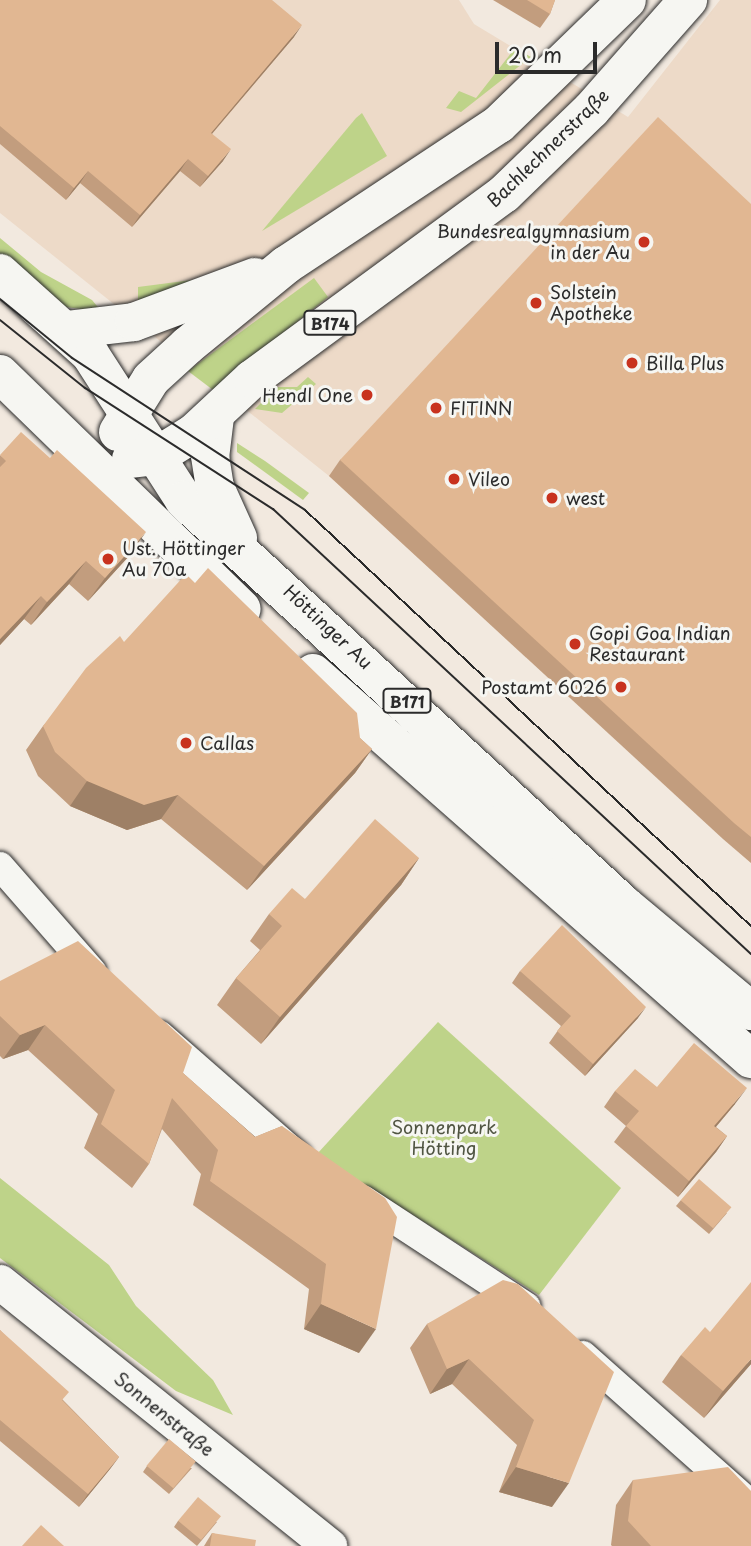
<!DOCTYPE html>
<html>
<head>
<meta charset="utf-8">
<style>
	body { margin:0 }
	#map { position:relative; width:751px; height:1546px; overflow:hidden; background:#f2e9df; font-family:"Playpen Sans",sans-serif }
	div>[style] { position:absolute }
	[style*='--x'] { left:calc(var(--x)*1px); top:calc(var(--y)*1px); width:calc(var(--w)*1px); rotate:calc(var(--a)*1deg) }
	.built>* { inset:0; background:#eddac8 }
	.green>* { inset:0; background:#bed389 }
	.roads { filter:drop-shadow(0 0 2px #2b2b2b) drop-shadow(0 0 2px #2b2b2b) }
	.minor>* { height:28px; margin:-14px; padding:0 14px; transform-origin:14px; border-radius:14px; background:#f6f6f2 }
	.tertiary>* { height:35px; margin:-17.5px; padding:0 17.5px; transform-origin:17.5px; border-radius:17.5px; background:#f6f6f2 }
	.primary>* { height:38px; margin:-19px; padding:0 19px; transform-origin:19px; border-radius:19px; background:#f6f6f2 }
	.tram>* { height:2px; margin:-1px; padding:0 1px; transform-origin:1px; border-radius:1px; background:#2b2b2b }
	.wall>* { inset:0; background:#c29d7e }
	.shaded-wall>* { inset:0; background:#9e8066 }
	.building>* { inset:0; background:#e1b792; transform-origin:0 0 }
	.dots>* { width:19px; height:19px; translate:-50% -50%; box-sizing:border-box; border:4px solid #f6f6f2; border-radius:50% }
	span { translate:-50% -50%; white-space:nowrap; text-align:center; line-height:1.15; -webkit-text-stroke:6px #f6f6f2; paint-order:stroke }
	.shield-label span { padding:2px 5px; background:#f6f6f2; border:2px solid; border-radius:5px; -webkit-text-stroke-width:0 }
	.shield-label { font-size:16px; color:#2b2b2b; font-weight:700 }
	.street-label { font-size:18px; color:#2b2b2b }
	.poi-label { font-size:18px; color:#2b2b2b }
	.right { translate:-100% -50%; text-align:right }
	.left { translate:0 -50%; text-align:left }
	.park-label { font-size:18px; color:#505542 }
	.scale { position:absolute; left:495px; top:42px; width:102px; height:32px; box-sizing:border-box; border:4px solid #2b2b2b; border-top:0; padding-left:9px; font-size:21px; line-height:24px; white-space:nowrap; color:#2b2b2b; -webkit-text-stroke:5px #f6f6f2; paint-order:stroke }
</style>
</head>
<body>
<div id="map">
	<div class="built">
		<div style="clip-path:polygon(0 0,459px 0,474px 24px,628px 117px,720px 0,751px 0,751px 863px,329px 476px,0 213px)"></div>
	</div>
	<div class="green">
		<div style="clip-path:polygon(515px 48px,531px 57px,461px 112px,446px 108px,459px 91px,476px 98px)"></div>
		<div style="clip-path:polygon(362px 113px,387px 156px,262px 231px,356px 118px)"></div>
		<div style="clip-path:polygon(0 238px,41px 272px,92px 300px,102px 312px,66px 307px,0 261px)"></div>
		<div style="clip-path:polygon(314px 278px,328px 297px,213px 390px,188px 371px)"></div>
		<div style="clip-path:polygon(192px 280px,138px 308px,138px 287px)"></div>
		<div style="clip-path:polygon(308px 377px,316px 384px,282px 413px,255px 409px,277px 387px,297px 387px)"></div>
		<div style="clip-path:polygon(237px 443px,265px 461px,309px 493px,303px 500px,237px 452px)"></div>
		<div style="clip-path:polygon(438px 1022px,621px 1188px,539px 1295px,317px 1154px)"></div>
		<div style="clip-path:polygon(0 1178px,109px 1265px,136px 1306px,213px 1380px,233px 1415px,176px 1391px,0 1258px)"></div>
	</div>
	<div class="roads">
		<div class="minor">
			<div style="--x:0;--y:866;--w:140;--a:48.8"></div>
			<div style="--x:160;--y:1035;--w:184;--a:41.2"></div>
			<div style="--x:364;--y:1200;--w:194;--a:33.2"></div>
			<div style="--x:583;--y:1355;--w:225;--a:41.6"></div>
		</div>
		<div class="tertiary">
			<div style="--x:0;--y:1282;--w:422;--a:38.7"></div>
		</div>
		<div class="primary">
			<div style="--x:0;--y:273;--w:121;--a:42"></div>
			<div style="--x:90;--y:354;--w:174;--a:57.2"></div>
			<div style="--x:184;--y:500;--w:597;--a:42.62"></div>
			<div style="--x:623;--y:904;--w:167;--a:39.9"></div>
			<div style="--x:66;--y:330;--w:68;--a:-6.7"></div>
			<div style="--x:134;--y:322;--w:129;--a:-20.4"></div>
			<div style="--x:0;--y:374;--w:337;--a:44.2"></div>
			<div style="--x:215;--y:417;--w:39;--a:97"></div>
			<div style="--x:210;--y:456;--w:31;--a:81"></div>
			<div style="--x:215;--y:487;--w:56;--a:65.7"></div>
			<div style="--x:118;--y:432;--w:62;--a:-58.1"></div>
			<div style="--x:151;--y:379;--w:49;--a:-42.5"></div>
			<div style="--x:187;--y:346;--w:128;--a:-39.3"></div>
			<div style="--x:286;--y:265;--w:255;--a:-33.5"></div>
			<div style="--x:499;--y:124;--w:178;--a:-44.1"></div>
			<div style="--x:131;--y:459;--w:26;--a:-7"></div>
			<div style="--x:157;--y:456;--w:44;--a:-31.9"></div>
			<div style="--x:194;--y:433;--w:79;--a:-43"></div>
			<div style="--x:252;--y:379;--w:313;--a:-36.3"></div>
			<div style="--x:504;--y:194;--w:121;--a:-44"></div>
			<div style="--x:591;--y:110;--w:147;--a:-48.6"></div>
			<div style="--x:313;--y:673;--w:584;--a:41.39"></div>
		</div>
	</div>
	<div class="tram">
		<div style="--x:0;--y:299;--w:93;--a:39.3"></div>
		<div style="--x:72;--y:358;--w:278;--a:33.1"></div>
		<div style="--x:305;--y:510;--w:610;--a:43.01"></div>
		<div style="--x:0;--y:320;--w:109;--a:38.7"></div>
		<div style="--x:85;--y:388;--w:224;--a:32.8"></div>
		<div style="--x:273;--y:509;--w:653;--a:42.95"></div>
	</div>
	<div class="wall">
		<div style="clip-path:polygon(0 0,294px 37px,212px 134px,223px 161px,200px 187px,180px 171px,132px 227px,80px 183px,66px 200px,0 144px)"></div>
		<div style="clip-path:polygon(493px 0,555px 0,550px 14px,540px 28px)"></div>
		<div style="clip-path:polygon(751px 204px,751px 863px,723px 839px,329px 476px,340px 460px)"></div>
		<div style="clip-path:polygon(0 455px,129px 556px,88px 601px,69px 584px,31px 625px,24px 619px,0 645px)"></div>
		<div style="clip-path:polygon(124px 642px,360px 738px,372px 749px,355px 773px,247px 890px,161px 819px,127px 830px,70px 806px,38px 776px,26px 750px,43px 726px)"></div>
		<div style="clip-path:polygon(419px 858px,401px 885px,261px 1044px,217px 1005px,236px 978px,260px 950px,250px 941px,269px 914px,305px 899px)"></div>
		<div style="clip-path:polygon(520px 971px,638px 1018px,585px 1076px,549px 1043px,561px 1026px,512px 983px)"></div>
		<div style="clip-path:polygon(0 981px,183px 1073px,255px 1137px,282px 1126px,359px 1353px,304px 1329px,309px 1289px,193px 1205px,201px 1174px,162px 1129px,149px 1164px,132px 1188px,84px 1148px,98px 1114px,28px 1050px,3px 1059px,0 1056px)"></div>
		<div style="clip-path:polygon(657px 1087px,735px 1104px,716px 1127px,727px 1136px,716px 1152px,678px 1197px,614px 1142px,626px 1126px,604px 1107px,615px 1091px)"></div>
		<div style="clip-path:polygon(681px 1200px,727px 1213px,709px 1234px,676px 1206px)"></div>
		<div style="clip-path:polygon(518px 1284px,552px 1507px,499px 1492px,517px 1445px,452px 1384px,430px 1394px,410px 1348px,427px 1324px)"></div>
		<div style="clip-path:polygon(0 1330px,63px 1400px,119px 1457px,110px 1469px,79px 1507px,0 1441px)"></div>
		<div style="clip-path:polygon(681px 1355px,751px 1364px,704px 1418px,662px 1382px)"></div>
		<div style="clip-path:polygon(147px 1466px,192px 1468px,169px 1494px,143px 1472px)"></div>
		<div style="clip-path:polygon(633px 1480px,751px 1546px,612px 1546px,611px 1545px,616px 1505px)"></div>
		<div style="clip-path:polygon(178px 1521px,217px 1522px,197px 1546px,174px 1527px)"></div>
		<div style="clip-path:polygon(212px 1533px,255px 1546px,204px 1546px)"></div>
	</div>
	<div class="shaded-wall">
		<div style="clip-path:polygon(302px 25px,294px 37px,203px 144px,211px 133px)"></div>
		<div style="clip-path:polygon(231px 149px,223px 161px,200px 187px,208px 176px)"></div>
		<div style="clip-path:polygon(188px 159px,180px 171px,132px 227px,140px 215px)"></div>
		<div style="clip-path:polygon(88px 171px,80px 183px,66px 200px,74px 188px)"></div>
		<div style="clip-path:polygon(146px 532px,129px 556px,88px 601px,105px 578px)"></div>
		<div style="clip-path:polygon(86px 561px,69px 584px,31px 625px,47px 602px)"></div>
		<div style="clip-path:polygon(41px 596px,24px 619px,0 645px,0 639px)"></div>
		<div style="clip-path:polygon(372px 749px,355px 773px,247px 890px,264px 866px)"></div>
		<div style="clip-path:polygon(87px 781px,178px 795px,161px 819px,127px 830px,70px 806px)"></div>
		<div style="clip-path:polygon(419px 858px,401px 885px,261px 1044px,280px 1017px)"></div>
		<div style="clip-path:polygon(646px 1007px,638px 1018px,585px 1076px,593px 1064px)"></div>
		<div style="clip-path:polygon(45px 1025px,28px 1050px,3px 1059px,20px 1035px)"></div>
		<div style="clip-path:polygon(747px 1088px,735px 1104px,703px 1142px,714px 1126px)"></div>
		<div style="clip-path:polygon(727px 1136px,716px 1152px,678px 1197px,689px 1181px)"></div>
		<div style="clip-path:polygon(321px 1304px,376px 1329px,359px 1353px,304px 1329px)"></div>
		<div style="clip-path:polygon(469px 1359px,452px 1384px,430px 1394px,447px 1369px)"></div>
		<div style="clip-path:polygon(751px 1359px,751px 1364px,704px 1418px,723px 1391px)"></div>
		<div style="clip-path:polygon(119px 1457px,110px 1469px,79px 1507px,88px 1494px)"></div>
		<div style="clip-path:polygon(516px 1467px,569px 1483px,552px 1507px,499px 1492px)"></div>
	</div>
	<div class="building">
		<div style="clip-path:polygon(0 0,272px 0,302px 25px,211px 133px,231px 149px,208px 176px,188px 159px,140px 215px,88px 171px,74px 188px,0 126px)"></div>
		<div style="clip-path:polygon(527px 0,555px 0,550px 14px)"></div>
		<div style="clip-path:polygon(658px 117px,751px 204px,751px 837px,734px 823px,340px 460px)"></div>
		<div style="clip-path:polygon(21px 432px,50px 458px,57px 450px,146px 532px,105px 578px,86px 561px,47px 602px,41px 596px,0 639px,0 467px,6px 461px,0 455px)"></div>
		<div style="clip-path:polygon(208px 568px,357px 713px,360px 738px,372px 749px,264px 866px,178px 795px,144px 805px,87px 781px,55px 752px,43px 726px,86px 668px,120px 636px,124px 642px,186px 574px,195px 583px)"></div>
		<div style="clip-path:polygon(375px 819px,419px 858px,280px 1017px,236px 978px,282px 926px,269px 914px,292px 888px,305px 899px)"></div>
		<div style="clip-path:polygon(562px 925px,646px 1007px,593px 1064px,557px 1031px,571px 1016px,520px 971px)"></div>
		<div style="clip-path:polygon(78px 941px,192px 1047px,183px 1073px,255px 1137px,282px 1126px,385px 1198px,397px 1217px,376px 1329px,321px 1304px,326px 1264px,210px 1181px,218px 1150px,172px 1098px,149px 1164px,101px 1124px,115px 1090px,45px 1025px,20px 1035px,0 1016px,0 981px)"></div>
		<div style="clip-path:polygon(694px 1043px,747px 1088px,714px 1126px,727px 1136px,689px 1181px,626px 1126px,639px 1111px,615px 1091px,635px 1069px,657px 1087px)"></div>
		<div style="left:699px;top:1179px;width:43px;height:28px;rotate:41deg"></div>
		<div style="clip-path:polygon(503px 1280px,518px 1284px,614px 1372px,569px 1483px,516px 1467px,534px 1420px,469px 1359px,447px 1369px,427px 1324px)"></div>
		<div style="clip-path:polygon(751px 1282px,751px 1359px,723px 1391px,681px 1355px,705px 1327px,710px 1332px)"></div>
		<div style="clip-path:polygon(0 1330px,69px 1392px,62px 1400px,119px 1457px,88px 1494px,0 1420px)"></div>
		<div style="left:169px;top:1439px;width:35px;height:35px;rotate:40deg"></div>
		<div style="clip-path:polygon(728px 1467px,751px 1491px,751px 1546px,651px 1546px,628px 1521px,633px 1480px)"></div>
		<div style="left:198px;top:1497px;width:30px;height:31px;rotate:40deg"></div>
		<div style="clip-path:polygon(41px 1525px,64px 1546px,22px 1546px)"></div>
		<div style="clip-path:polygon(212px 1533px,256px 1540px,255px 1546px,210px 1546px)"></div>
	</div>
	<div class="dots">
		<div style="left:644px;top:242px;background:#c8321e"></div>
		<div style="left:536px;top:303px;background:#c8321e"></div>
		<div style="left:632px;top:363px;background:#c8321e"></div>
		<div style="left:367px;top:395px;background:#c8321e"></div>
		<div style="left:436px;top:408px;background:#c8321e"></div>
		<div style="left:454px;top:479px;background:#c8321e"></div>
		<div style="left:552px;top:498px;background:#c8321e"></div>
		<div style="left:108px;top:559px;background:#c8321e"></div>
		<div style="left:575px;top:644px;background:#c8321e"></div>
		<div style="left:621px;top:687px;background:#c8321e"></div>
		<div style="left:186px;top:743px;background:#c8321e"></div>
	</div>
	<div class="shield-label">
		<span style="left:330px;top:323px">B174</span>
		<span style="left:407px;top:701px">B171</span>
	</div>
	<div class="street-label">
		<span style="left:548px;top:148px;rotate:-44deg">Bachlechnerstraße</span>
		<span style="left:328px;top:627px;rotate:43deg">Höttinger Au</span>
		<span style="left:164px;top:1414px;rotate:39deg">Sonnenstraße</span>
	</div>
	<div class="poi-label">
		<span class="right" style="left:630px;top:242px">Bundesrealgymnasium<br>in der Au</span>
		<span class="left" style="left:550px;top:303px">Solstein<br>Apotheke</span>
		<span class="left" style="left:646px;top:363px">Billa Plus</span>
		<span class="right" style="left:353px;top:395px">Hendl One</span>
		<span class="left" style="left:450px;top:408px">FITINN</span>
		<span class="left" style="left:468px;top:479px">Vileo</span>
		<span class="left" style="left:566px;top:498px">west</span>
		<span class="left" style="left:122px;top:559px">Ust. Höttinger<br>Au 70a</span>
		<span class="left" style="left:589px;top:644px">Gopi Goa Indian<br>Restaurant</span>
		<span class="right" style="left:607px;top:687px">Postamt 6026</span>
		<span class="left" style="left:200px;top:743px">Callas</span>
	</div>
	<div class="park-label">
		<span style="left:444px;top:1138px">Sonnenpark<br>Hötting</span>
	</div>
	<div class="scale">20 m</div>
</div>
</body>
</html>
